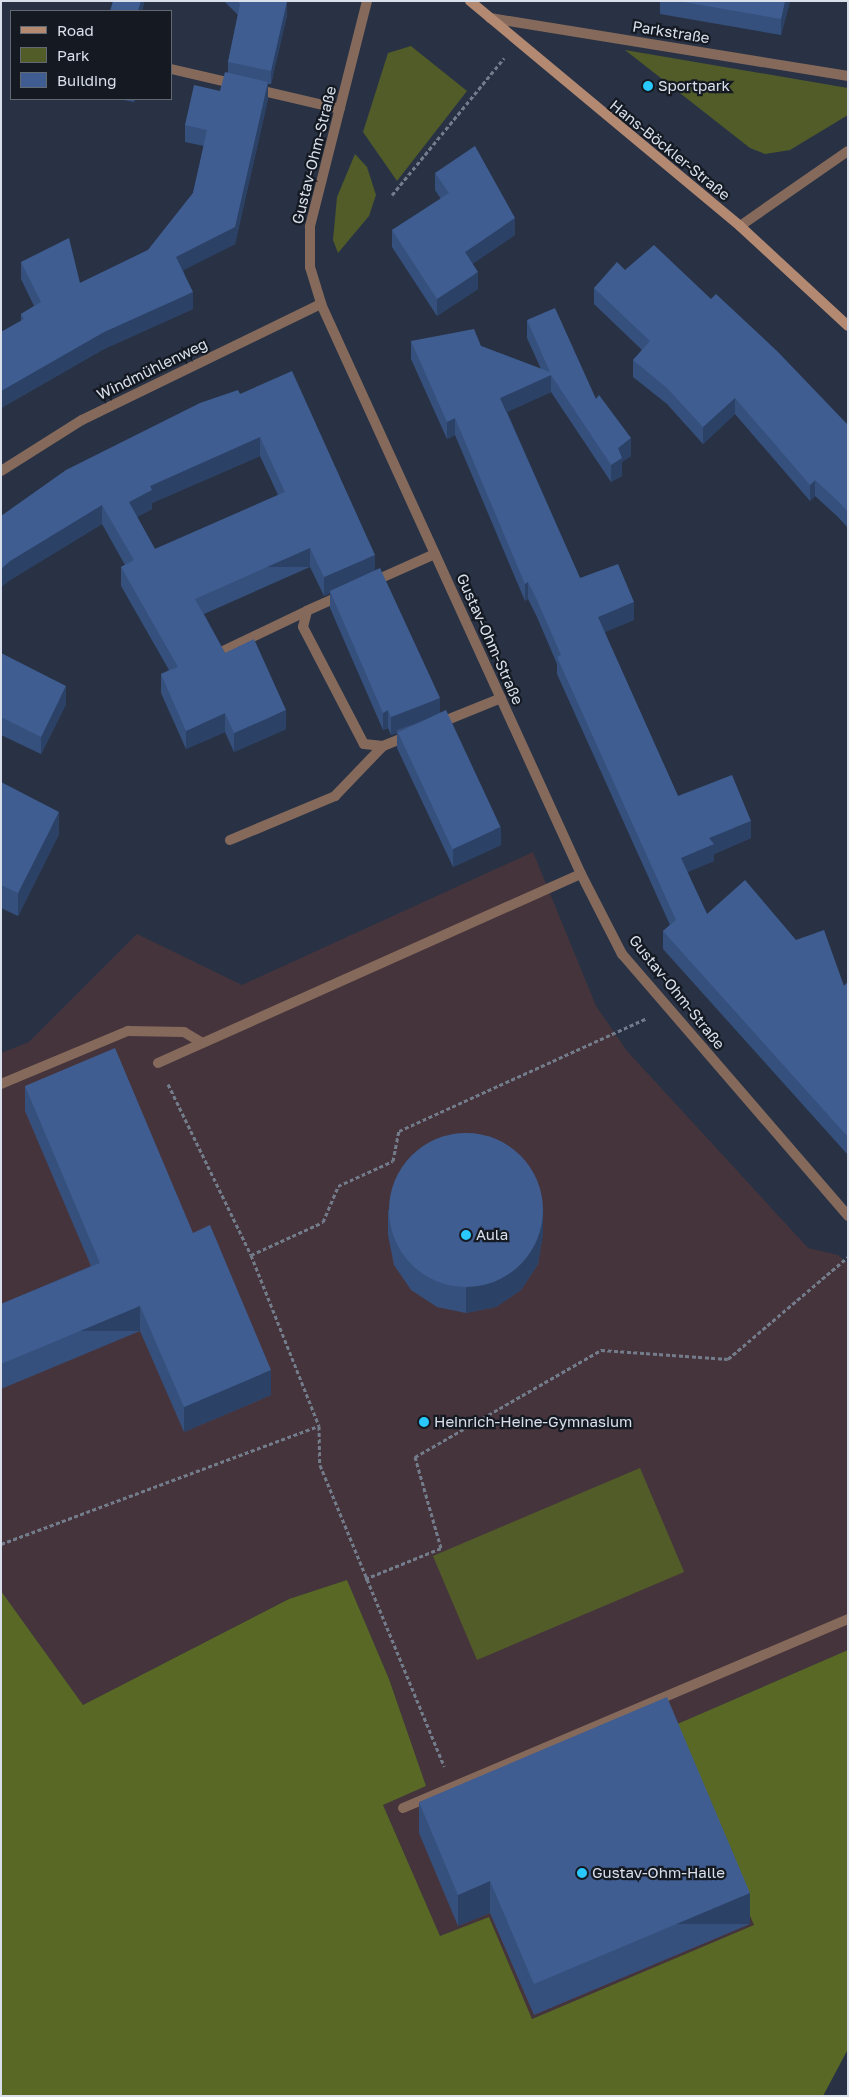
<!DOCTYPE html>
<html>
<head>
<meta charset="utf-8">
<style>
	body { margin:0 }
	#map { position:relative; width:849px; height:2097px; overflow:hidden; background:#283244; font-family:"Golos Text",sans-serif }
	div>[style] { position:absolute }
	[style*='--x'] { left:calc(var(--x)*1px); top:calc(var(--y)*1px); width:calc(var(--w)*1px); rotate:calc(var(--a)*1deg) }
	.education>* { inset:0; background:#46343c }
	.green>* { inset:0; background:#515c29; transform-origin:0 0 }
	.forest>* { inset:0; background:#5a6826 }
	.path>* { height:3px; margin-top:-1.5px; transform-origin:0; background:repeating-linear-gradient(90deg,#737c8b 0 4px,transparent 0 6.5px) }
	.lane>* { height:10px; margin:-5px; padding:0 5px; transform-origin:5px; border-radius:5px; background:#856a5c }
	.street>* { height:10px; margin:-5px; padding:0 5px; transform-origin:5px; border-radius:5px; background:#856a5c }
	.secondary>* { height:10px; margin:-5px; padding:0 5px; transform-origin:5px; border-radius:5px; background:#b48972 }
	.wall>* { inset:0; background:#36507d }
	.shaded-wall>* { inset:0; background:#2c4166; transform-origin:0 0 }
	.building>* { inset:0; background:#3f5d91; transform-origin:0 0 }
	.round { border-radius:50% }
	.dots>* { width:14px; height:14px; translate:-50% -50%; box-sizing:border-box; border:2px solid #151a22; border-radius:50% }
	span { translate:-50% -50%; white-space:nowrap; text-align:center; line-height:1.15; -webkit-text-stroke:4.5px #151a22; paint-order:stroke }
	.street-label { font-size:15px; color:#d9e0ec }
	.poi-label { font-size:15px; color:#d9e0ec }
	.left { translate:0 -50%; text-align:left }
	.frame { position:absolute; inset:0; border:2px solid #d9e0ec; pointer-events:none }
	.legend { position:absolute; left:10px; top:10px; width:162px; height:90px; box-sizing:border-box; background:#151a22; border:1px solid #636973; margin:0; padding:6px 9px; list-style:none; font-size:15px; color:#d9e0ec }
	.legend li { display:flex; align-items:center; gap:10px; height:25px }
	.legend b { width:25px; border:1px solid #636973 }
</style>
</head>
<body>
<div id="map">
	<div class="education">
		<div style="clip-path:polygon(533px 852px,596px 1006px,627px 1051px,808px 1248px,838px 1255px,848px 1264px,848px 1650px,668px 1728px,754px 1925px,532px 2019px,489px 1917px,440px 1936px,383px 1805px,426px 1786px,389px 1679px,347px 1580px,289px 1599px,83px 1705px,1px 1591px,1px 1053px,29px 1042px,137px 934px,242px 985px)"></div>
	</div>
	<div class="green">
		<div style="clip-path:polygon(411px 46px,467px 91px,397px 181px,363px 132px,388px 53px)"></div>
		<div style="clip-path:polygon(625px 50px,848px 88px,848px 115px,790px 150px,765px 154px,750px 148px)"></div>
		<div style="clip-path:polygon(355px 154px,367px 167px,376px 195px,369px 216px,338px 253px,333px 240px,337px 197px)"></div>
		<div style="left:640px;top:1468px;width:113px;height:225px;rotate:67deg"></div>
	</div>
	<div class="forest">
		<div style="clip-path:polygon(347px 1580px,389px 1679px,426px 1786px,383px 1805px,440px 1936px,489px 1917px,532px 2019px,754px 1925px,668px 1728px,848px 1650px,848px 2049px,823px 2096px,1px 2096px,1px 1591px,83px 1705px,289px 1599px)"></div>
	</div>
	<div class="path">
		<div style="--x:392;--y:195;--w:177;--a:-50.7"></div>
		<div style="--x:168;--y:1084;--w:190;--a:64.1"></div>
		<div style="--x:251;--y:1255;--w:184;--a:68.3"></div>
		<div style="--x:319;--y:1426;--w:39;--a:89"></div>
		<div style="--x:320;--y:1465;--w:326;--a:67.6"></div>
		<div style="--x:251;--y:1255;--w:79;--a:-24.6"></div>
		<div style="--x:323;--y:1222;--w:39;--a:-67"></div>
		<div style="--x:338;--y:1186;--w:60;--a:-24.4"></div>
		<div style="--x:393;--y:1161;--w:31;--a:-79"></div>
		<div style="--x:399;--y:1131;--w:273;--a:-24.5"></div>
		<div style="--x:1;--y:1544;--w:339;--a:-20.4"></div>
		<div style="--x:365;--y:1579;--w:82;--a:-22.2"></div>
		<div style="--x:441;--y:1548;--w:95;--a:-105.9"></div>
		<div style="--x:415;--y:1457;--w:215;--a:-29.9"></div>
		<div style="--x:601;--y:1350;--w:127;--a:4.1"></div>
		<div style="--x:728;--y:1359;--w:157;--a:-40.4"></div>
	</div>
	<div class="lane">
		<div style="--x:171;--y:69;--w:67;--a:13"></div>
		<div style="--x:255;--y:89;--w:87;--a:13.2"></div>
		<div style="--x:372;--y:582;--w:69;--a:-24"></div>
		<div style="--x:340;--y:596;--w:36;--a:156"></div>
		<div style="--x:307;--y:611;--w:16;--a:104"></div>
		<div style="--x:303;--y:627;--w:132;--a:62.5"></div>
		<div style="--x:364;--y:744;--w:19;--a:6"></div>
		<div style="--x:221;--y:652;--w:95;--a:-25.5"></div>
		<div style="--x:437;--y:724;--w:69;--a:-22.1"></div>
		<div style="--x:230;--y:840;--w:114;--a:-22.7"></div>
		<div style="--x:335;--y:796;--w:69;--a:-46.2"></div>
		<div style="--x:383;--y:746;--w:29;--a:-22"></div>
		<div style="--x:158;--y:1063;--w:463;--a:-24.1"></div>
		<div style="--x:1;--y:1084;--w:138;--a:-22.7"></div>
		<div style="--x:128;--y:1031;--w:56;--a:1"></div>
		<div style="--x:184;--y:1032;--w:21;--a:31"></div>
		<div style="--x:403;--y:1808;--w:483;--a:-23"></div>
	</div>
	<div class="street">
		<div style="--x:367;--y:1;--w:233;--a:104.2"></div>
		<div style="--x:310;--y:227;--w:40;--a:90"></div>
		<div style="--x:310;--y:267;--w:39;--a:73"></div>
		<div style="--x:321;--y:304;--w:626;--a:65.48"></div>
		<div style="--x:581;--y:874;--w:90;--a:62.9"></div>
		<div style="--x:622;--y:954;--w:346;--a:49.2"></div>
		<div style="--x:490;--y:18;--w:363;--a:9.2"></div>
		<div style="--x:740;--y:226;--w:131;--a:-34.8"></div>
		<div style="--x:1;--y:471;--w:96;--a:-32.2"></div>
		<div style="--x:82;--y:420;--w:266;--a:-25.9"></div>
	</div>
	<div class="secondary">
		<div style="--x:470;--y:1;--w:351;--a:39.8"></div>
		<div style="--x:740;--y:226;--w:147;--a:42.8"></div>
	</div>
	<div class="wall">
		<div style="clip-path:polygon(224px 1px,287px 1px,287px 15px,271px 84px,268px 84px,268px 99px,235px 244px,183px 270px,193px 309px,104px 349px,1px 408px,1px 332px,21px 321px,21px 314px,34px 306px,21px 279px,21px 262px,80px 283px,148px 250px,193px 193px,204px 146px,185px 142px,185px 125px,220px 91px,228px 72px,228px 62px,238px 15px)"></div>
		<div style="clip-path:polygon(660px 1px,790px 1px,781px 35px,660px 14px)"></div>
		<div style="clip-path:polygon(119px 99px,135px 99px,134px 102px)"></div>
		<div style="clip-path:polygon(435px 173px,515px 235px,472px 264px,478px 289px,437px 316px,392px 247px,392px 230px,441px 199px,435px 190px)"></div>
		<div style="clip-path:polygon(625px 270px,848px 425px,848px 528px,838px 517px,815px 496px,810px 501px,735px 414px,703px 444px,667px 404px,633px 377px,633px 360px,642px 350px,594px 304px,594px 288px)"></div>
		<div style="clip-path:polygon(527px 320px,596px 399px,631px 456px,622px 462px,622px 476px,611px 482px,551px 392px,507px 412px,580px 578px,634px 620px,604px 632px,678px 796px,751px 838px,714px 854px,714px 861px,687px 872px,707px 914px,796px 940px,844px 986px,848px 982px,848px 1155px,663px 949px,663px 931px,670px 925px,557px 674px,557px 664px,537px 617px,528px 599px,525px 601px,455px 435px,447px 439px,411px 359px,411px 341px,481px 346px,541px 369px,527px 338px)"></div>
		<div style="clip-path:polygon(evenodd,240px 394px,375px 570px,501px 845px,453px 867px,397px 748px,397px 733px,391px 735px,388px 728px,383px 730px,330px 608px,330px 593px,324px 596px,310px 567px,204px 614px,225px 653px,286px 729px,234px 752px,225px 732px,186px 749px,161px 693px,161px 674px,169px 670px,121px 586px,121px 567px,125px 565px,102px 524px,10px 580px,1px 587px,1px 516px,240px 394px,260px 456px,278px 495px,155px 549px,137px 517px,152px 509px,152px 503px,260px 456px)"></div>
		<div style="clip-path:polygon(1px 653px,66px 704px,41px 754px,1px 735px)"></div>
		<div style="clip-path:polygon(1px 782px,59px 834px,18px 916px,1px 908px)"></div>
		<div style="clip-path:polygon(25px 1086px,193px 1233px,271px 1395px,184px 1432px,140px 1331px,1px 1389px,1px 1304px,91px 1266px,25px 1111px)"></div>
		<div style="clip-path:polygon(388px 1210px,543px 1234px,538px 1264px,521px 1290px,496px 1307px,466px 1313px,437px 1307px,411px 1290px,394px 1265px,388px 1235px)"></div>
		<div style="clip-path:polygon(419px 1802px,750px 1924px,534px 2015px,490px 1913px,458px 1926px,419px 1833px)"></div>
	</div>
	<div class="shaded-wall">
		<div style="clip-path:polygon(141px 1px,145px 1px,142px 11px,138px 11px)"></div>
		<div style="clip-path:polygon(287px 1px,287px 15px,271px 84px,271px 71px)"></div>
		<div style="clip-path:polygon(785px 1px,790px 1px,781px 35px,781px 19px)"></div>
		<div style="clip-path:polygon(268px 82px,268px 99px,235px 244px,176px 274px,176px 257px)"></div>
		<div style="clip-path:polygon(515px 218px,515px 235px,465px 269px,465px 252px)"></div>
		<div style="clip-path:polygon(478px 272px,478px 289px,437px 316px,437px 299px)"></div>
		<div style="clip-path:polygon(193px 292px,193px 309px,104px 349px,1px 408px,1px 391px,104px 332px)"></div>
		<div style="clip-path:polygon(551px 375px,551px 392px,500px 415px,500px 398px)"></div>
		<div style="clip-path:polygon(735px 398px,735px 414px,703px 444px,703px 427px)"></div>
		<div style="clip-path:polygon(455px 418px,455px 435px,447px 439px,447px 422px)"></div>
		<div style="clip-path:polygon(260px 437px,260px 456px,152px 503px,152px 509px,129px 521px,129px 502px,150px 486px)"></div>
		<div style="clip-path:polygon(631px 438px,631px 456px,622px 462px,622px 476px,611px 482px,611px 465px,618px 448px)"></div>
		<div style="clip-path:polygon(815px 480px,815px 496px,810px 501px,810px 485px)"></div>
		<div style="clip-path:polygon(102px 505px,102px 524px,10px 580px,1px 587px,1px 569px,10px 561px)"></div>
		<div style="left:310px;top:548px;width:19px;height:126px;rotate:90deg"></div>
		<div style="clip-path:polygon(375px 555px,375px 573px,330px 591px,330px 593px,324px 596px,324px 577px)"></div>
		<div style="clip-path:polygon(528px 582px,528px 599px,525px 601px,525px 584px)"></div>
		<div style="clip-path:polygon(634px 602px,634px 620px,598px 635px,598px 617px)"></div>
		<div style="clip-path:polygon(66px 686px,66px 704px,41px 754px,41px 737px)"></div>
		<div style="clip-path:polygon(440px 698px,440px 715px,397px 730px,397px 733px,391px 735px,391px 717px)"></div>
		<div style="clip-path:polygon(286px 710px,286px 729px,234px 752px,234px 733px)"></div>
		<div style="clip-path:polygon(388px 710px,388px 728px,383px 730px,383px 713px)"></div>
		<div style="clip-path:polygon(225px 713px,225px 732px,186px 749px,186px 731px)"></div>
		<div style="clip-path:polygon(59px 812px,59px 834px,18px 916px,18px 893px)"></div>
		<div style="clip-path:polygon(751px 821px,751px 838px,714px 854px,714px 861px,681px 875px,681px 858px,709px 838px)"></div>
		<div style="clip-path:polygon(501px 827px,501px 845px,453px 867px,453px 849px)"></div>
		<div style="clip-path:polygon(543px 1209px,543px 1234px,538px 1264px,521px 1290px,496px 1307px,466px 1313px,466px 1288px)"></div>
		<div style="left:140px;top:1306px;width:25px;height:151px;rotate:90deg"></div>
		<div style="clip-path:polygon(271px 1370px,271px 1395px,184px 1432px,184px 1407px)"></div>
		<div style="clip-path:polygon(490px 1881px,490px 1913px,458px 1926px,458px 1895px)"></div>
		<div style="left:750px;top:1893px;width:31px;height:234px;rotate:90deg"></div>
	</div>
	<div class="building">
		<div style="clip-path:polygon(113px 1px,141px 1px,138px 11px,110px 11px)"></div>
		<div style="clip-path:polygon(237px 1px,287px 1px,271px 71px,228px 62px,240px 4px)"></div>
		<div style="clip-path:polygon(678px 1px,785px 1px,781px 19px)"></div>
		<div style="clip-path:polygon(225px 72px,268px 82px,235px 227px,176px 257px,193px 292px,104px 332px,1px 391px,1px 332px,24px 319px,21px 314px,41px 302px,21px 262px,69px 238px,80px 283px,148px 250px,193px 193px,207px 130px,185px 125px,194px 85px,220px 91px)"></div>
		<div style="clip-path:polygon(475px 146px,515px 218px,465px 252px,478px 272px,437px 299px,392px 230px,449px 193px,435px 173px)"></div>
		<div style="clip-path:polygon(654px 245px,711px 299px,716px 294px,777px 351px,848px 425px,848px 512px,838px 501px,815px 480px,810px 485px,735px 398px,703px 427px,667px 388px,633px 360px,650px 341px,594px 288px,617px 262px,625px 270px)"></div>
		<div style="clip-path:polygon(555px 308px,596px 399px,599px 395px,631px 438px,618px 448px,622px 458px,611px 465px,551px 375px,500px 398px,580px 578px,618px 564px,634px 602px,598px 617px,678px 796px,732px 775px,751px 821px,709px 838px,714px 844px,681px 858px,707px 914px,745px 880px,796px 940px,824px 930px,844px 986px,848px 982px,848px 1137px,663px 931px,676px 920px,557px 657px,561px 655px,537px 600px,528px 582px,525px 584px,455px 418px,447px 422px,411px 341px,474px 329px,481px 346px,550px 372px,527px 320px)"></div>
		<div style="clip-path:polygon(evenodd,292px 371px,375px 555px,324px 577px,310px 548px,195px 599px,225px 653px,254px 639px,286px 710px,234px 733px,225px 713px,186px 731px,161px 674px,178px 667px,121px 567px,134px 560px,102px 505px,10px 561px,1px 569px,1px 516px,66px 470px,200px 403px,238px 390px,240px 394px,292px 371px,260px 437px,285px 492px,155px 549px,129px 502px,152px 490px,150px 486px,260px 437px)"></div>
		<div style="clip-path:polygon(380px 568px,440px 698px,391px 717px,388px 710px,383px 713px,330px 591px)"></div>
		<div style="clip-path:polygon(1px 653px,66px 686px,41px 737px,1px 717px)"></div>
		<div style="left:446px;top:710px;width:129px;height:53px;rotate:65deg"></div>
		<div style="clip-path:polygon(1px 782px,59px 812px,18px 893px,1px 885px)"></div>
		<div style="clip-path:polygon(115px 1048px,193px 1233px,210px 1225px,271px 1370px,184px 1407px,140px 1306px,1px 1364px,1px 1304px,100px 1263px,25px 1086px)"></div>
		<div class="round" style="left:389px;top:1133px;width:154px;height:154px"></div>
		<div style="clip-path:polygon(667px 1697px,750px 1893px,534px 1984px,490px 1881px,458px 1895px,419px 1802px)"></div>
	</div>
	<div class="dots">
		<div style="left:648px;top:86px;background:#29c8ff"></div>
		<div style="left:466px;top:1235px;background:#29c8ff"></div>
		<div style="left:424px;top:1422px;background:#29c8ff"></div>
		<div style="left:582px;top:1873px;background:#29c8ff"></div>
	</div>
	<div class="street-label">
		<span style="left:671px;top:32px;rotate:9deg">Parkstraße</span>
		<span style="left:670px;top:150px;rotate:39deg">Hans-Böckler-Straße</span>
		<span style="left:314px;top:155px;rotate:-76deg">Gustav-Ohm-Straße</span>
		<span style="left:152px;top:369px;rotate:-26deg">Windmühlenweg</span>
		<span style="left:490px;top:639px;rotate:66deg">Gustav-Ohm-Straße</span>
		<span style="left:677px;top:992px;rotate:51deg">Gustav-Ohm-Straße</span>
	</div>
	<div class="poi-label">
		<span class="left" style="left:658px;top:86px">Sportpark</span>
		<span class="left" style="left:476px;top:1235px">Aula</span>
		<span class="left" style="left:434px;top:1422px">Heinrich-Heine-Gymnasium</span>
		<span class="left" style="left:592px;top:1873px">Gustav-Ohm-Halle</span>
	</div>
	<div class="frame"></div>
	<ul class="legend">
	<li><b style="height:6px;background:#b48972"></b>Road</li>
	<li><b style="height:14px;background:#515c29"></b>Park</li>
	<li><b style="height:14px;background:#3f5d91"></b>Building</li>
	</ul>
</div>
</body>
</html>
